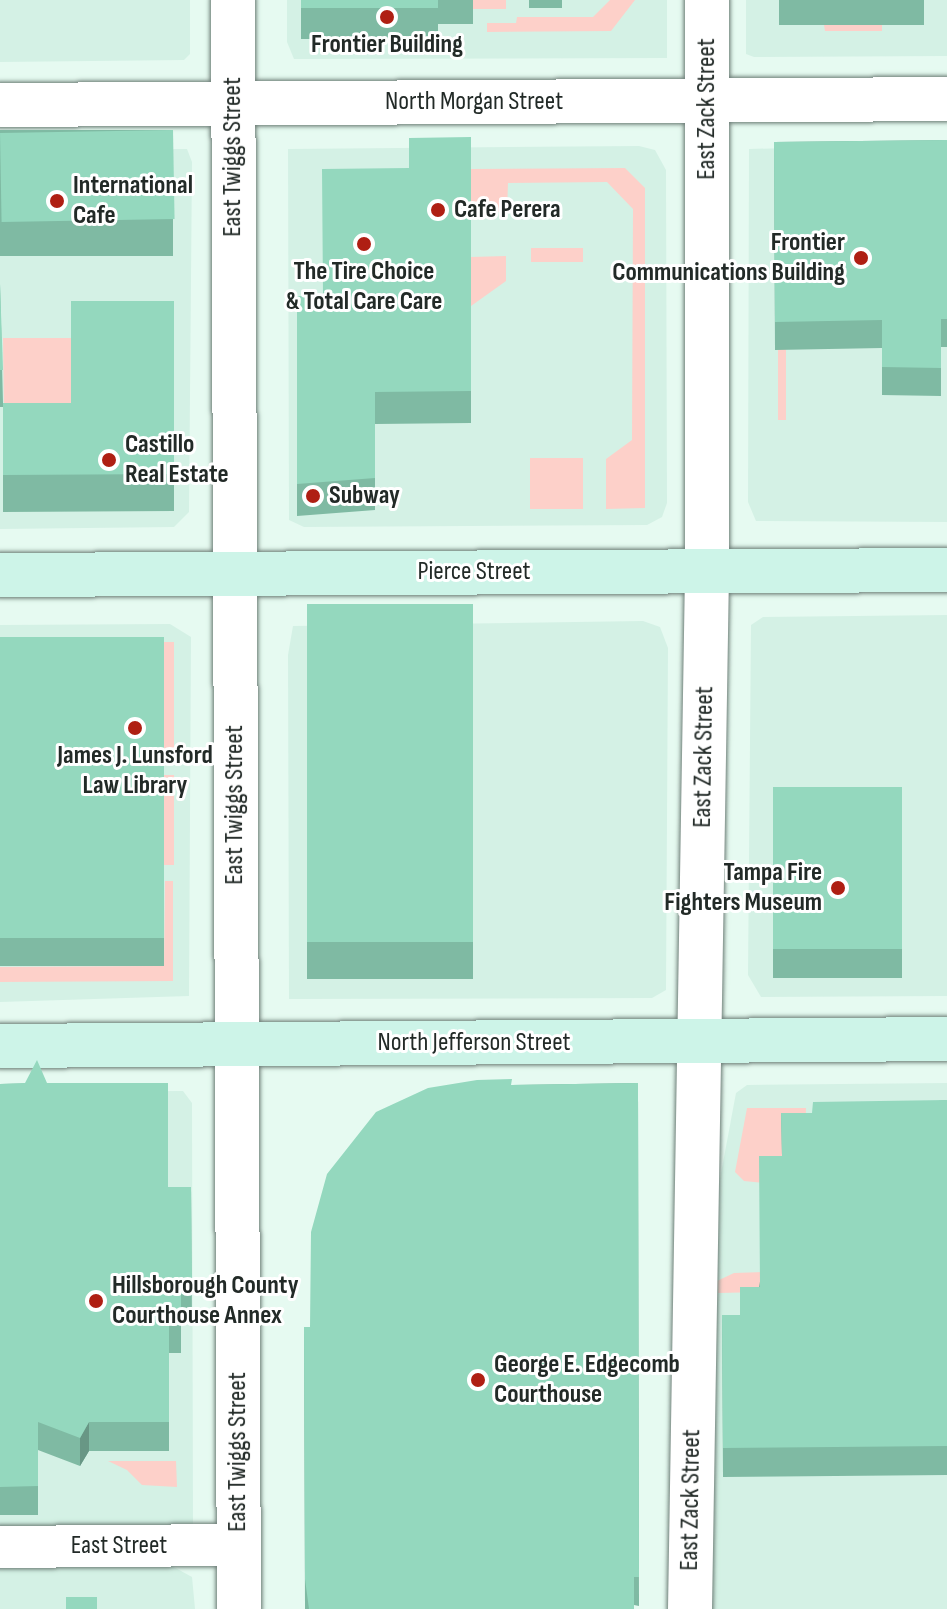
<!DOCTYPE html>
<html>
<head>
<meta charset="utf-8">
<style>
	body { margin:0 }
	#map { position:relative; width:947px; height:1609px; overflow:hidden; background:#e6faf1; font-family:"Sofia Sans Condensed",sans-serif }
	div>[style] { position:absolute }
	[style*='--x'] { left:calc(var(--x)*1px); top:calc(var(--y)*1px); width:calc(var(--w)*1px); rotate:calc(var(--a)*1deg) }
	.built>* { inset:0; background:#d4f1e5 }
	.green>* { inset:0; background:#fdd0c9; transform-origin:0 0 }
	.roads { filter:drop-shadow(0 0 2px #6f8079) drop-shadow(0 0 2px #6f8079) }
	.minor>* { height:42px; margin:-21px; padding:0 21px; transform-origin:21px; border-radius:21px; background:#fff }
	.tertiary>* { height:44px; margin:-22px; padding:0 22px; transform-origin:22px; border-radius:22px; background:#fff }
	.secondary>* { height:44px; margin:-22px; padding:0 22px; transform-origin:22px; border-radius:22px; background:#cdf4e8 }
	.wall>* { inset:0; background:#7fbaa3; transform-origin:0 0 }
	.shaded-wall>* { inset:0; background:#689785 }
	.building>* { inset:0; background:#94d8be; transform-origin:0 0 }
	.dots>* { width:22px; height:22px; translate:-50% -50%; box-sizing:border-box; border:4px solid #fff; border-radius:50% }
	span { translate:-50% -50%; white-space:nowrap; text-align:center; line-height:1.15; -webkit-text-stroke:6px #fff; paint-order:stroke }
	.poi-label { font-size:26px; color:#222a27; font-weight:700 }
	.left { translate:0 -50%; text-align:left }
	.right { translate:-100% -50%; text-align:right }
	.street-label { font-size:26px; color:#222a27 }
</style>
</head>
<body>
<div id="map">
	<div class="built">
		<div style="clip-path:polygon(0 0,190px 0,190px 54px,184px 60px,0 62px)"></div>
		<div style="clip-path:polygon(287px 0,667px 0,667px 58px,294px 59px,287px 42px)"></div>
		<div style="clip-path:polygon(746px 0,947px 0,947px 56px,754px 57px,746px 54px)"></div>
		<div style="clip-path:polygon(947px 144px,947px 522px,756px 521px,748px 502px,749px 149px)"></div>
		<div style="clip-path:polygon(639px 146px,655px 150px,666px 170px,667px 503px,662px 517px,647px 525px,304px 527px,289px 520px,288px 149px)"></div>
		<div style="clip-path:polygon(187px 149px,192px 162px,189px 512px,174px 527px,0 529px,0 150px)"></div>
		<div style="clip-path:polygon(947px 615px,947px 996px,761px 997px,748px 975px,751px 625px,763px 617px)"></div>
		<div style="clip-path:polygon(643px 621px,660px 627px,668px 648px,666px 990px,652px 998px,289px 999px,288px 655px,293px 626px)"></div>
		<div style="clip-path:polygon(170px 624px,191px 637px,189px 996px,0 1002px,0 625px)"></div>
		<div style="clip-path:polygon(947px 1083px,947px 1609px,702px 1609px,703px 1270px,736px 1093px,747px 1085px)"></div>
		<div style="clip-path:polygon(183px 1091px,192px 1103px,193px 1525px,0 1526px,0 1092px)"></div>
		<div style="clip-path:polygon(170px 1565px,192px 1577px,195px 1609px,0 1609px,0 1566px)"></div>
	</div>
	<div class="green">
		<div style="left:472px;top:0;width:34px;height:9px"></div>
		<div style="clip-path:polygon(610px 0,635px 0,611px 31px,487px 32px,487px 23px,516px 23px,517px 17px,593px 17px)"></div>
		<div style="clip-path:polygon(834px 22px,882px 24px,882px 31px,825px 31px,824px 25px)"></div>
		<div style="clip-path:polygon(625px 168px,645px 188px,645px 508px,606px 509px,606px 459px,632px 440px,633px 209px,607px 182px,508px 183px,507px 212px,471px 212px,471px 169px)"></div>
		<div style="left:531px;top:248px;width:52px;height:14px"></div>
		<div style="clip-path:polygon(506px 256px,506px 281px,471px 306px,471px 257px)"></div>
		<div style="clip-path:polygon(3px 338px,71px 338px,71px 440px,4px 409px)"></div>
		<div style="left:778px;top:349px;width:8px;height:71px"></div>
		<div style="left:530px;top:458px;width:53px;height:51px"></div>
		<div style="clip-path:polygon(0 642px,174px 642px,174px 754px,164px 755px)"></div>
		<div style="left:164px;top:775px;width:10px;height:90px"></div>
		<div style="clip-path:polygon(165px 881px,173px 881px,173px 981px,0 982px,0 967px,164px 966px)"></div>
		<div style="clip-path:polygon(747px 1108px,806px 1108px,805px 1141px,782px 1185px,744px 1181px,735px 1172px)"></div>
		<div style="clip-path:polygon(765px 1272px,764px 1292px,718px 1293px,717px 1281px,734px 1273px)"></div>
		<div style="clip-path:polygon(108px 1461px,176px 1461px,177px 1487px,142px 1485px,127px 1470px)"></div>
	</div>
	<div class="roads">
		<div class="minor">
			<div style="--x:0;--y:1547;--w:238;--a:-0.5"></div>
		</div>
		<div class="tertiary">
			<div style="--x:233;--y:0;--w:1609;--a:89.79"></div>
			<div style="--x:0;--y:105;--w:947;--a:-0.36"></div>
			<div style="--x:690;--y:1609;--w:1037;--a:-89.06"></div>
			<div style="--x:707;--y:572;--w:572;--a:-90"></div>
		</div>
		<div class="secondary">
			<div style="--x:0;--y:575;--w:947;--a:-0.3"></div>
			<div style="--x:0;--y:1046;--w:947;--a:-0.42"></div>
		</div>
	</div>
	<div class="wall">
		<div style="clip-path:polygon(301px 0,473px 0,473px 24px,438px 24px,438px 39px,301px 39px)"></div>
		<div style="left:529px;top:0;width:33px;height:8px"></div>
		<div style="left:779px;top:0;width:145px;height:25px"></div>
		<div style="left:173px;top:130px;width:126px;height:173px;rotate:90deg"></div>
		<div style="clip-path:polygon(471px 137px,471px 423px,375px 424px,375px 510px,297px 516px,297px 296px,323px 296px,409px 168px)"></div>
		<div style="clip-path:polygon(947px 140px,947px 347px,941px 347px,941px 396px,882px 395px,882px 348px,775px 350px,774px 142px)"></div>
		<div style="clip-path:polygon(0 284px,3px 403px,71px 403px,174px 301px,174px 511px,3px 512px,3px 407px,0 407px)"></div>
		<div style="left:473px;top:604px;width:375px;height:166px;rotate:90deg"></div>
		<div style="left:164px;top:637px;width:329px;height:164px;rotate:90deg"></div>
		<div style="left:773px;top:787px;width:129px;height:191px"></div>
		<div style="clip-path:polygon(47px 1083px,168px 1187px,191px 1187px,192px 1323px,181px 1322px,181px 1353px,169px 1353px,169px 1451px,89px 1451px,80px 1466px,38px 1450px,38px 1515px,0 1515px,0 1084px)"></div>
		<div style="clip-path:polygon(638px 1083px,639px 1606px,634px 1605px,634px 1609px,305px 1609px,304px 1327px,310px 1327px,512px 1085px)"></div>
		<div style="clip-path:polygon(947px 1100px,947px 1475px,723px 1477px,722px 1315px,740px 1315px,759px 1287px,782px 1156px,781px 1113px,812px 1113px)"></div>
	</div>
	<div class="shaded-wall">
		<div style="clip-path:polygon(89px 1422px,89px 1451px,80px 1466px,80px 1438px)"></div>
	</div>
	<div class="building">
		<div style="left:301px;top:0;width:137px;height:8px"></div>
		<div style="left:173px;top:130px;width:89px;height:173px;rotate:89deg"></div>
		<div style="clip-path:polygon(471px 137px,471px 391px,375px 392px,375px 478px,297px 484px,297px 296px,323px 296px,322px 169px,409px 168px,409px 138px)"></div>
		<div style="clip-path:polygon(947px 140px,947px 319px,941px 319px,941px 368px,882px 367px,882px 320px,775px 322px,774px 142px)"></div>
		<div style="clip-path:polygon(0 284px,3px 370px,0 370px)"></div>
		<div style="clip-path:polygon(71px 301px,174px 301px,174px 474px,3px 475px,3px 403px,71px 403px)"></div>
		<div style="left:473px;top:604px;width:338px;height:166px;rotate:90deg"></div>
		<div style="left:164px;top:637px;width:301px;height:164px;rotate:90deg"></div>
		<div style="left:773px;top:787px;width:129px;height:162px"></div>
		<div style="clip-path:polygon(37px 1060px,47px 1083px,168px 1083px,168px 1187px,191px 1187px,192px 1294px,181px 1294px,181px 1325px,169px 1324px,169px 1422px,89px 1422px,80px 1438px,38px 1422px,38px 1486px,0 1487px,0 1084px,25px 1083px)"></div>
		<div style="clip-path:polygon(512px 1079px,511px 1085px,638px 1083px,639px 1577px,634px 1577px,634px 1609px,309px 1609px,305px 1579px,304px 1327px,310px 1327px,311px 1232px,327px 1174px,376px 1112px,428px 1088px,477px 1080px)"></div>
		<div style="clip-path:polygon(947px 1100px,947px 1446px,723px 1448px,722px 1315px,740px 1315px,740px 1287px,760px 1287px,759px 1156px,782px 1156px,781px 1113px,812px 1113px,813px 1102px)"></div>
		<div style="left:66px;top:1597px;width:31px;height:12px"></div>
	</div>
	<div class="dots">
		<div style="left:387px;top:17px;background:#af1f13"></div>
		<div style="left:57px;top:201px;background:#af1f13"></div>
		<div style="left:438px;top:210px;background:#af1f13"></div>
		<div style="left:364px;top:244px;background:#af1f13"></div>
		<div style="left:861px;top:258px;background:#af1f13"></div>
		<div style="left:109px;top:460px;background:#af1f13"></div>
		<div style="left:313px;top:496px;background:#af1f13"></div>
		<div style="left:135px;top:728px;background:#af1f13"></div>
		<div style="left:838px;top:888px;background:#af1f13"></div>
		<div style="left:96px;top:1301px;background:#af1f13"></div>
		<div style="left:478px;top:1380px;background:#af1f13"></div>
	</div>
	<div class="poi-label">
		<span style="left:387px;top:45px">Frontier Building</span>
		<span class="left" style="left:73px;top:201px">International<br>Cafe</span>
		<span class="left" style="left:454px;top:210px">Cafe Perera</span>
		<span class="right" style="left:845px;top:258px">Frontier<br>Communications Building</span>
		<span style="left:364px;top:287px">The Tire Choice<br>&amp; Total Care Care</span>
		<span class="left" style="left:125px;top:460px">Castillo<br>Real Estate</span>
		<span class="left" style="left:329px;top:496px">Subway</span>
		<span style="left:135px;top:771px">James J. Lunsford<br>Law Library</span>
		<span class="right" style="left:822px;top:888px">Tampa Fire<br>Fighters Museum</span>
		<span class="left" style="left:112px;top:1301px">Hillsborough County<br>Courthouse Annex</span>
		<span class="left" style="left:494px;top:1380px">George E. Edgecomb<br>Courthouse</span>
	</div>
	<div class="street-label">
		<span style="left:474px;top:102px">North Morgan Street</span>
		<span style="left:707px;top:109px;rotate:-90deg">East Zack Street</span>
		<span style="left:233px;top:157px;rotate:-90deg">East Twiggs Street</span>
		<span style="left:474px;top:572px">Pierce Street</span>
		<span style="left:704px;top:757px;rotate:-89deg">East Zack Street</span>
		<span style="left:235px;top:805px;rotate:-90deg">East Twiggs Street</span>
		<span style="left:474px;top:1043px">North Jefferson Street</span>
		<span style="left:238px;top:1452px;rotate:-90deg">East Twiggs Street</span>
		<span style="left:691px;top:1500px;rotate:-89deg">East Zack Street</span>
		<span style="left:119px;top:1546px">East Street</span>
	</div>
</div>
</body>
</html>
